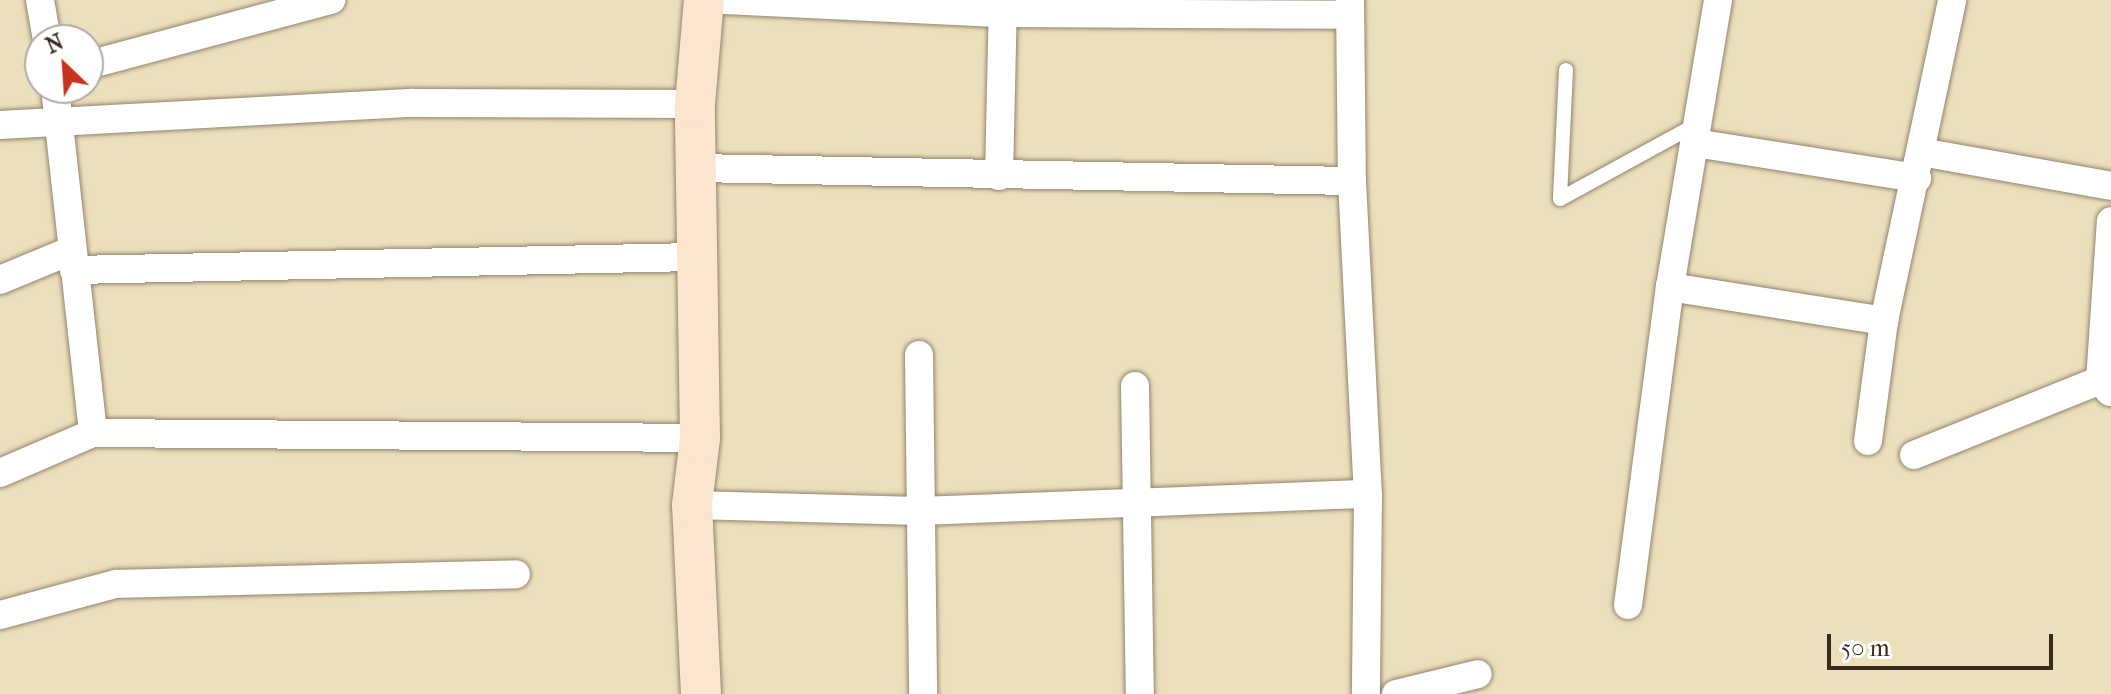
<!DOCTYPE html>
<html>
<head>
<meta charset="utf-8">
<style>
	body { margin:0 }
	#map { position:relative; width:2111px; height:694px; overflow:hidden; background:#ebdfbc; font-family:"IM FELL French Canon",serif }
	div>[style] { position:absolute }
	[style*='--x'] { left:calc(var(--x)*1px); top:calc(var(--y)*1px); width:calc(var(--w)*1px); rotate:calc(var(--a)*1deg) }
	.roads { filter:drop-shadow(0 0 2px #93846d) drop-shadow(0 0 2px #93846d) }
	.lane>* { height:14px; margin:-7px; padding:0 7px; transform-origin:7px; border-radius:7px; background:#fff }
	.street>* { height:28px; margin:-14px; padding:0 14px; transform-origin:14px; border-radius:14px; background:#fff }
	.secondary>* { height:40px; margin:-20px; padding:0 20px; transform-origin:20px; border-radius:20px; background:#fbe5cf }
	span { translate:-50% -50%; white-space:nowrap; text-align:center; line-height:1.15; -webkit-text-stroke:6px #fff; paint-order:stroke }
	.north { position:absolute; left:24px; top:24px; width:80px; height:80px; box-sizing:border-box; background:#fff; border:2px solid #b1aaa5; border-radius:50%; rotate:335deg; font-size:22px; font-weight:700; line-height:32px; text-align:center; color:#3b2a1e }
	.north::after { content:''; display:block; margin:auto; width:28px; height:36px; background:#c8321e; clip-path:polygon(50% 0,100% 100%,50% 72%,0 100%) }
	.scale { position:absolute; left:1827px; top:634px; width:226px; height:36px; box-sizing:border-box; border:4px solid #3b2a1e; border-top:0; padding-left:10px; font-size:24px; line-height:28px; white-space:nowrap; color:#3b2a1e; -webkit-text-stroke:6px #fff; paint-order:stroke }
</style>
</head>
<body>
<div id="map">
	<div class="roads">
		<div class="lane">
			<div style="--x:1566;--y:70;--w:129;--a:92.7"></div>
			<div style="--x:1560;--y:199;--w:156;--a:-28.7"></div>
		</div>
		<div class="street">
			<div style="--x:40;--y:0;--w:41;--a:80.1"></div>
			<div style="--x:724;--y:0;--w:279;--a:2.7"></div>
			<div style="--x:1003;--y:13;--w:347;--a:0.3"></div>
			<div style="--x:1350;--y:0;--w:181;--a:89.4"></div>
			<div style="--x:1352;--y:181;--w:313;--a:87.1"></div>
			<div style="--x:1368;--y:494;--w:200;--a:90.6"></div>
			<div style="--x:88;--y:65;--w:252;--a:-15"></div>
			<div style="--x:55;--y:88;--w:347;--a:83.7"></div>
			<div style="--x:0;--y:125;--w:413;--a:-3.1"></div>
			<div style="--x:412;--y:103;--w:283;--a:0.2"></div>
			<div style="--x:1695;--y:143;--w:225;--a:9"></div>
			<div style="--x:1921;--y:152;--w:193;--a:10.1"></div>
			<div style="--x:696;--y:168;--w:656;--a:1.14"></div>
			<div style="--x:999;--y:176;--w:176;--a:-88.7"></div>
			<div style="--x:74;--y:270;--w:621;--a:-1.2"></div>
			<div style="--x:0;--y:280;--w:76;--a:-22.5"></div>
			<div style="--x:1670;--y:287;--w:217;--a:9"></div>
			<div style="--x:919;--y:355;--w:339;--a:89.3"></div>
			<div style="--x:1135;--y:386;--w:308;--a:89.1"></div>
			<div style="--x:2110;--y:392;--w:15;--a:-132"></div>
			<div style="--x:2100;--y:381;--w:160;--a:-86.1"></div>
			<div style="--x:1868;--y:441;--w:121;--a:-82.4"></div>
			<div style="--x:1884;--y:321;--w:328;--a:-78"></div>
			<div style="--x:1914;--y:455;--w:212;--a:-21.9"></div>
			<div style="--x:0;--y:473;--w:101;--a:-23.3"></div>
			<div style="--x:93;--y:433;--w:607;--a:0.47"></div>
			<div style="--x:692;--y:505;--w:228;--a:1.5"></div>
			<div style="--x:920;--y:511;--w:448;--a:-2.2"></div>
			<div style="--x:1628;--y:605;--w:321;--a:-82.5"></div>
			<div style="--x:1670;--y:287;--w:291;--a:-80.5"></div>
			<div style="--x:0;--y:615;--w:120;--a:-15"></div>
			<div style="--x:116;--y:584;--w:400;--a:-1.4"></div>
			<div style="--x:1396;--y:694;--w:84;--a:-13.7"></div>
		</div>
		<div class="secondary">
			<div style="--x:701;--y:694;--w:189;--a:-92.7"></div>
			<div style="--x:692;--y:505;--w:67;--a:-83.2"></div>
			<div style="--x:700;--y:438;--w:334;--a:-90.9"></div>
			<div style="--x:695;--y:104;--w:104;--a:-85.1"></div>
		</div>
	</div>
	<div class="north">N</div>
	<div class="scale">50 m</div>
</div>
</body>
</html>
